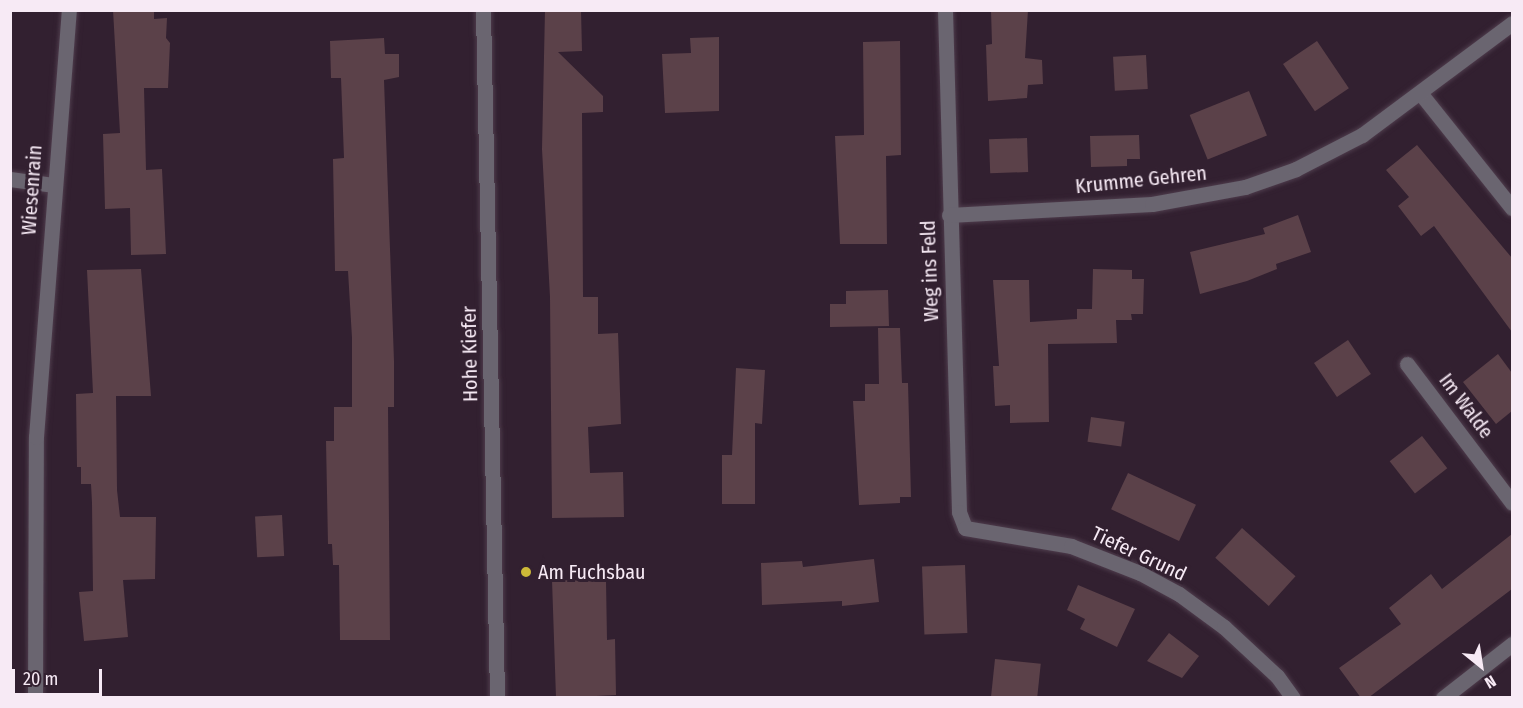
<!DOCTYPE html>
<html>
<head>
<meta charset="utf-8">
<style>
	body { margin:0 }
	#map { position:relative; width:1523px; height:708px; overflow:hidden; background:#322030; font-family:"Fira Sans Condensed",sans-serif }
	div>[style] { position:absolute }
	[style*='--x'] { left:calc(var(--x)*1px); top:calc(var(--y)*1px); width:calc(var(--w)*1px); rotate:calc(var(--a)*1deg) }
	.building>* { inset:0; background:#5b4149; transform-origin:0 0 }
	.roads { filter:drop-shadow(0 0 2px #4e3c4c) drop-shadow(0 0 2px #4e3c4c) }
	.minor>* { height:15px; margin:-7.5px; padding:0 7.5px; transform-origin:7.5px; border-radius:7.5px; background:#6a6570 }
	.dots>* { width:16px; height:16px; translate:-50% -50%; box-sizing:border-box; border:3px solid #322030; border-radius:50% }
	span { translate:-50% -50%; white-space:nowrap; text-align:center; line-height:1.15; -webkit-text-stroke:6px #322030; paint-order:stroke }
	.street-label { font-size:20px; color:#f7eaf5 }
	.poi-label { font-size:20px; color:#f7eaf5 }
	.left { translate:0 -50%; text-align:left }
	.frame { position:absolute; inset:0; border:12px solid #f7eaf5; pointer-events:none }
	.north { position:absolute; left:1451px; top:636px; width:60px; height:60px; -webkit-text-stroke:4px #322030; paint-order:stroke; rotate:150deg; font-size:16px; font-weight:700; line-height:24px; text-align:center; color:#f7eaf5 }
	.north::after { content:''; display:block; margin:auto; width:21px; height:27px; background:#f7eaf5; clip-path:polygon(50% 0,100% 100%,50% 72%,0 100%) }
	.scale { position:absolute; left:12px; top:669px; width:90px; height:27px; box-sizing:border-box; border:3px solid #f7eaf5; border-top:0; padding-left:8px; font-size:18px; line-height:21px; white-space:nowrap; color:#f7eaf5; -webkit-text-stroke:4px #322030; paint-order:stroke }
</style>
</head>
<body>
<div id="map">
	<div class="building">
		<div style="clip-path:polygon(113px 10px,154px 10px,154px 19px,167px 18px,166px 38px,170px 43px,168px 88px,144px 88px,146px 170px,162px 169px,166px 254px,131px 255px,130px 208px,105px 209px,103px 134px,120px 133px)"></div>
		<div style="clip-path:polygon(545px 10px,581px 10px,582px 51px,558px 52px,603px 96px,603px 112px,582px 113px,583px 297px,598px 297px,598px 334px,618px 333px,621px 424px,588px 427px,590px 473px,623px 472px,624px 517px,552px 518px,550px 297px,542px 149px)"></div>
		<div style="clip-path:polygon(991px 10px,1028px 10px,1025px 58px,1042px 60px,1043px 84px,1028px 85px,1027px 98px,988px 101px,986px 45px,992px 44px)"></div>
		<div style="clip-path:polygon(719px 37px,719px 111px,665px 113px,662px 54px,691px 53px,690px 38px)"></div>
		<div style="clip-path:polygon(384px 38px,385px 54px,399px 54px,399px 77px,384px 80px,394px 361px,394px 407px,388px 407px,390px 640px,340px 640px,339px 565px,333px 565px,332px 544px,328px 544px,326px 441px,334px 441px,334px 407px,352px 407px,352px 338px,348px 271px,335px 271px,333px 159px,344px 158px,341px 78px,331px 78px,330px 41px)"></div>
		<div style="clip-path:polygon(900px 41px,901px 155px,886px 156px,887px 244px,840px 244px,835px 136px,864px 135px,863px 42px)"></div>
		<div style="left:1317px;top:41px;width:57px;height:41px;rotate:56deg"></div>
		<div style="left:1146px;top:55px;width:34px;height:33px;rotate:87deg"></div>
		<div style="left:1249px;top:91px;width:48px;height:64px;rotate:68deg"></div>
		<div style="clip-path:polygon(1139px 135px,1140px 159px,1127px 159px,1127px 166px,1091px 167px,1090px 136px)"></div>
		<div style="left:1027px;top:138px;width:34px;height:38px;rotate:88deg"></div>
		<div style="clip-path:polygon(1417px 145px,1512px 258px,1512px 332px,1434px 226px,1421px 236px,1398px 206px,1409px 197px,1386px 170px)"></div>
		<div style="clip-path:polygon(1298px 215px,1311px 252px,1276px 264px,1277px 269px,1247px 281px,1200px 294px,1190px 252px,1265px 234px,1263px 228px)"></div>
		<div style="clip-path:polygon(141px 269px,151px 396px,116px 396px,117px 490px,120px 517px,156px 517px,155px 579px,123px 580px,128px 637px,84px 641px,79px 592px,93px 591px,92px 503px,91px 484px,81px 484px,81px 467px,77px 467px,76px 394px,93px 393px,87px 270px)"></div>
		<div style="clip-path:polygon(1093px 269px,1132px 270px,1132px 279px,1144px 279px,1143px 314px,1131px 314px,1132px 320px,1116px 320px,1117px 343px,1048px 344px,1049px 422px,1010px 423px,1010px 405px,995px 406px,993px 366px,999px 366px,993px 280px,1029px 280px,1030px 322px,1077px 319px,1077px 309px,1092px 309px)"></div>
		<div style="clip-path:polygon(888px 290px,889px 326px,830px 327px,830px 304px,846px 304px,846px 291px)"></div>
		<div style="clip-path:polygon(878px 328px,900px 328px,902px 383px,908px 383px,911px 497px,900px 497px,900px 503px,859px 505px,853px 401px,865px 401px,865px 384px,879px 384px)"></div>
		<div style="left:1348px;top:340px;width:41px;height:41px;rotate:56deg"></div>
		<div style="clip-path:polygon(1498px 354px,1512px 373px,1512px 411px,1496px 424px,1463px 382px)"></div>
		<div style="clip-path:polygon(736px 368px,765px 370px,762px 424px,755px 423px,755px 504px,722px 504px,722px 455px,732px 455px)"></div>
		<div style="left:1091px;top:417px;width:34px;height:25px;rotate:8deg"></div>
		<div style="left:1422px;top:436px;width:41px;height:41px;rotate:52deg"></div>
		<div style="left:1128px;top:473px;width:75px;height:40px;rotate:25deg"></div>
		<div style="left:282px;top:515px;width:41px;height:27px;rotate:87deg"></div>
		<div style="left:1242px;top:528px;width:72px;height:40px;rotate:42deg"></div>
		<div style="clip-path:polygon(1512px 534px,1512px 589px,1368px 698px,1361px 698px,1339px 668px,1401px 624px,1389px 608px,1431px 574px,1442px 589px)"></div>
		<div style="clip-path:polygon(874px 559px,879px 602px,842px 606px,842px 601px,762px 605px,761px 563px,802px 561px,803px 567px)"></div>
		<div style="left:965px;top:565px;width:68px;height:43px;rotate:88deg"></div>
		<div style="clip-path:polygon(552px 580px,606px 581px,607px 640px,615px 639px,616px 695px,556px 698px)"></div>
		<div style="clip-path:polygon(1078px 585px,1135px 609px,1117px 647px,1080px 629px,1085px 619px,1067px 610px)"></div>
		<div style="clip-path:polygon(1169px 633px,1199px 656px,1182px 678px,1147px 661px)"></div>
		<div style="left:995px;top:659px;width:46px;height:39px;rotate:6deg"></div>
	</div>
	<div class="roads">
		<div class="minor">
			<div style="--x:483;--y:10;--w:688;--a:88.83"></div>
			<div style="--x:945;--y:10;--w:502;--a:88.4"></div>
			<div style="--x:959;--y:512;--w:17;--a:69"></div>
			<div style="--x:965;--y:528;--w:108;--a:9.6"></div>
			<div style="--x:1071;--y:546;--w:74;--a:21.4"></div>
			<div style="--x:1140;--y:573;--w:44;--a:28.3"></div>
			<div style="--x:1179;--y:594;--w:56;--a:36.3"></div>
			<div style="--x:1224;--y:627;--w:72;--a:42.8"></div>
			<div style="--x:1277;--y:676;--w:27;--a:54"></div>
			<div style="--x:1421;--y:94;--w:146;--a:51.4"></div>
			<div style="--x:10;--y:179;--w:43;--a:7.9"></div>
			<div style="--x:949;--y:215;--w:203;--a:-3.1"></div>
			<div style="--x:1152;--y:204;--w:95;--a:-10.4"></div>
			<div style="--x:1245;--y:187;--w:54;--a:-19.4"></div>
			<div style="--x:1296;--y:169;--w:74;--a:-27.3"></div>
			<div style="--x:1362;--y:135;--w:187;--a:-36.7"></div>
			<div style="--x:1407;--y:364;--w:174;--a:52.9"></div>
			<div style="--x:35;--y:698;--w:261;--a:-89.8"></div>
			<div style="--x:36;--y:437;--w:428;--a:-85.6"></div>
			<div style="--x:1443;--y:698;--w:88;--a:-38"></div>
		</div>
	</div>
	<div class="dots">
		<div style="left:526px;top:572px;background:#cdb938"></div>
	</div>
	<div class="street-label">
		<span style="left:1141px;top:180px;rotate:-6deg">Krumme Gehren</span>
		<span style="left:32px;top:190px;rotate:-86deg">Wiesenrain</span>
		<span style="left:930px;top:271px;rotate:-92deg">Weg ins Feld</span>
		<span style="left:470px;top:354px;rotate:-91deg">Hohe Kiefer</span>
		<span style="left:1466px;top:406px;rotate:53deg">Im Walde</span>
		<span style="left:1139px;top:554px;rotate:25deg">Tiefer Grund</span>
	</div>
	<div class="poi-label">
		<span class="left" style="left:538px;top:572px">Am Fuchsbau</span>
	</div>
	<div class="frame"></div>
	<div class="north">N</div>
	<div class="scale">20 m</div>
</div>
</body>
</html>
